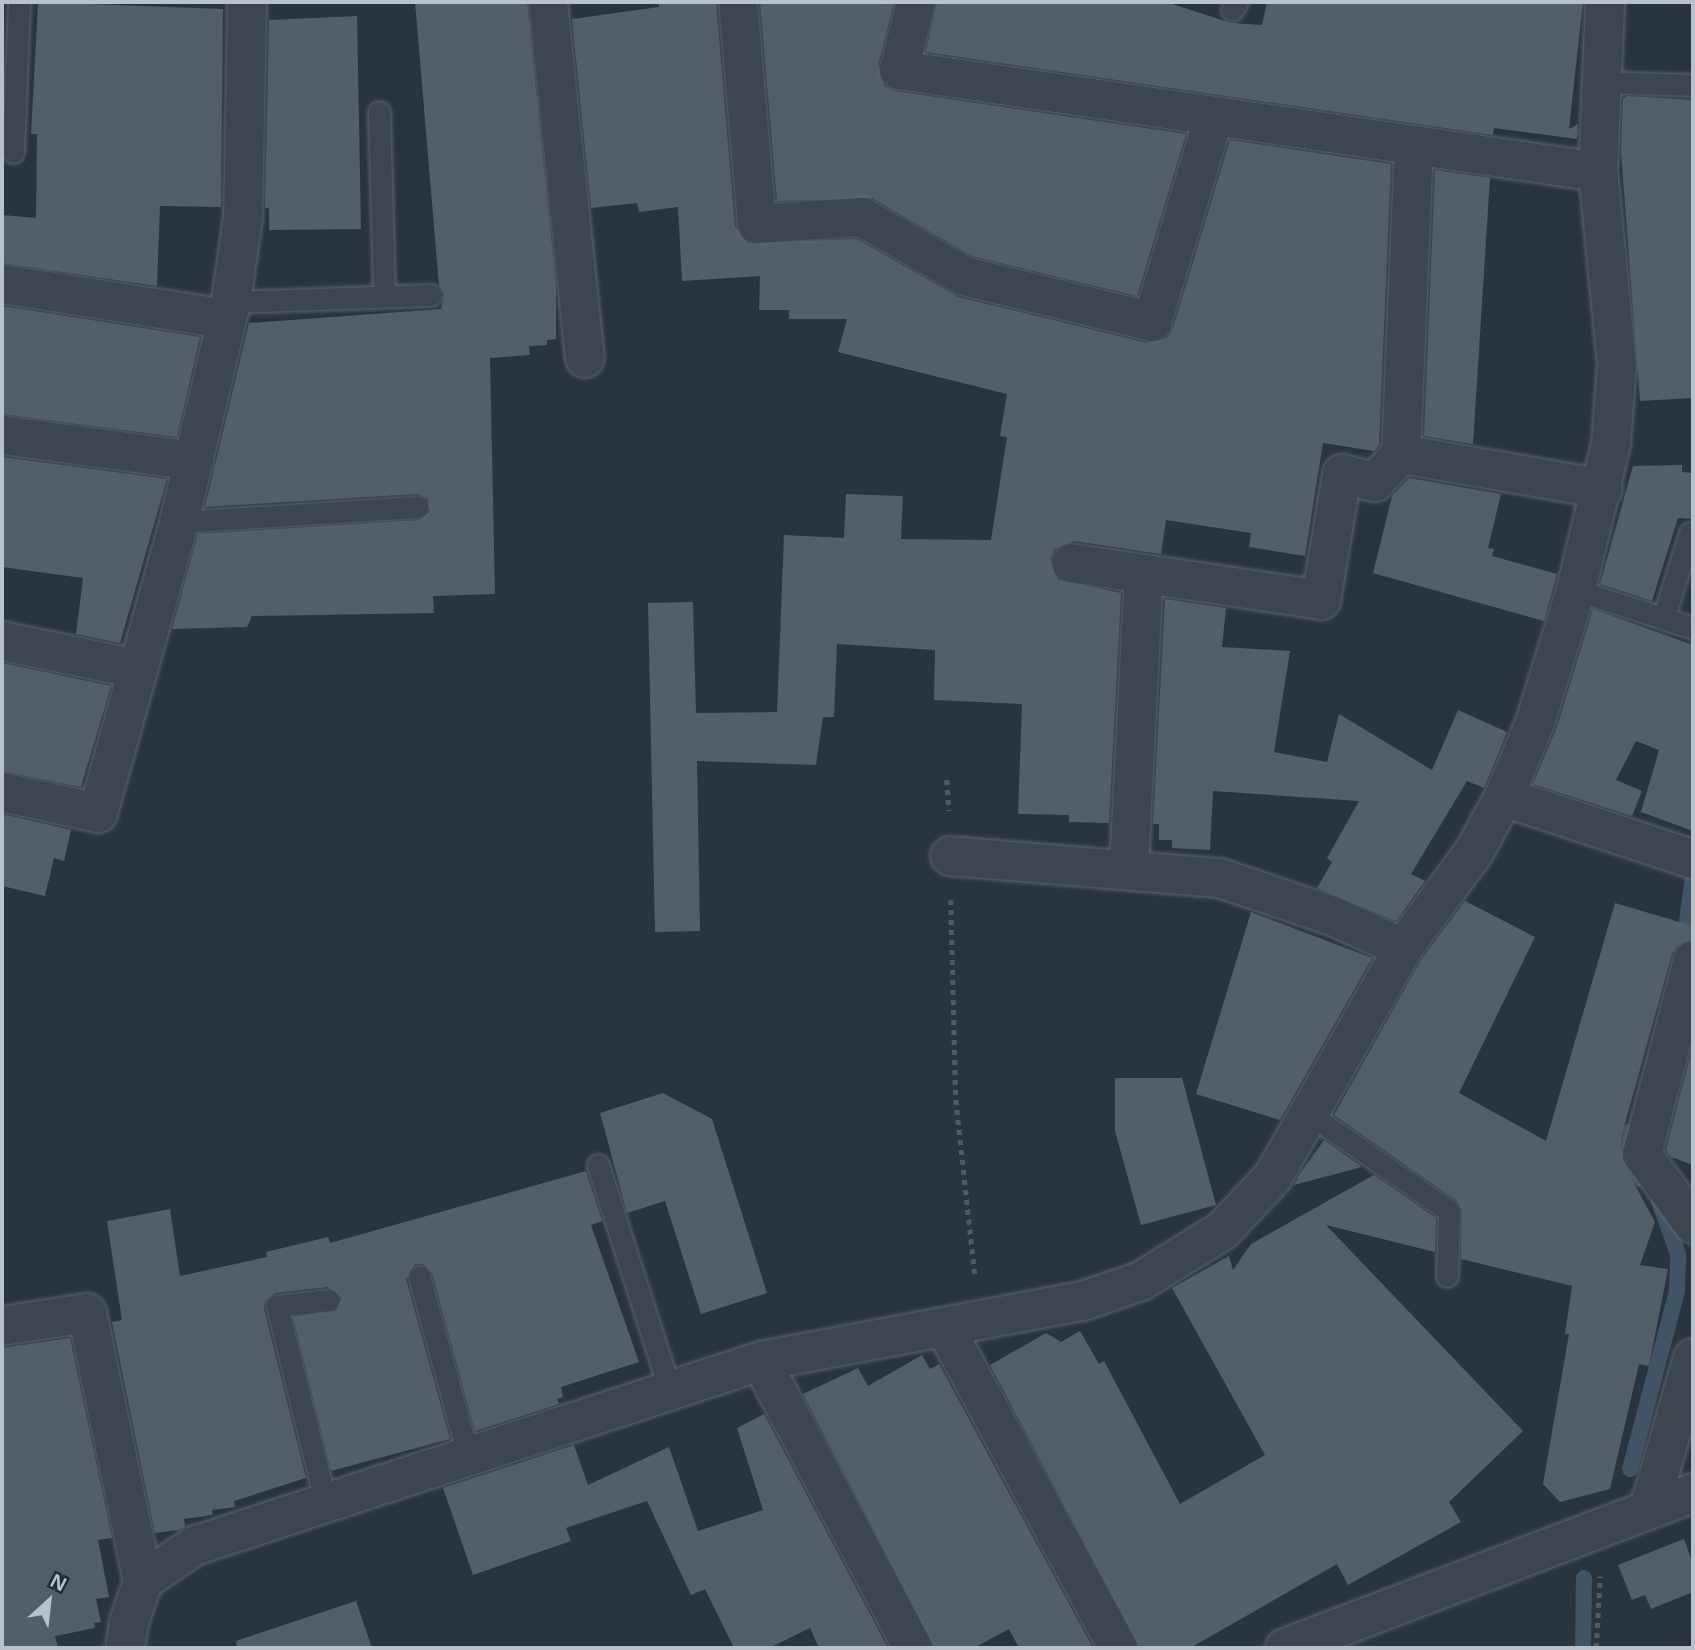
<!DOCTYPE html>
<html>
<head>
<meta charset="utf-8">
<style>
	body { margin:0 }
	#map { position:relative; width:1695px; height:1650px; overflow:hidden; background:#29343f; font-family:"Noto Sans",sans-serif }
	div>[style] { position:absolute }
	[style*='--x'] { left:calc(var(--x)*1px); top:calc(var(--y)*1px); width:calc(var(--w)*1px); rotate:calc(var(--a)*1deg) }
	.stream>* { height:16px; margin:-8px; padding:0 8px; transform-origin:8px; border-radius:8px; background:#405466 }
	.building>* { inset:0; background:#525f69 }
	.path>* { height:4.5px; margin-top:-2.25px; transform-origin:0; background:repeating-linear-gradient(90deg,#4b5e5e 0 5px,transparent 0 10px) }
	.roads { filter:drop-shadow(0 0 2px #5a646c) drop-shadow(0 0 2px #5a646c) }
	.lane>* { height:21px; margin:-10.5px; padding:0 10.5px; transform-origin:10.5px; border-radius:10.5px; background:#3d464f }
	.street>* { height:38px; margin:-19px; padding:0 19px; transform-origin:19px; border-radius:19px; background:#3d464f }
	span { translate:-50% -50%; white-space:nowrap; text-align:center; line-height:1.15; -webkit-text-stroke:7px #212b34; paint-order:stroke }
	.frame { position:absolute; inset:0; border:4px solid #b9c1c9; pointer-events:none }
	.north { position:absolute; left:14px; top:1566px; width:70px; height:70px; -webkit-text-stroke:5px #212b34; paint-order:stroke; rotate:27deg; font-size:19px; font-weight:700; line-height:28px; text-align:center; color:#b9c1c9 }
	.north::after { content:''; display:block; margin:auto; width:24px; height:32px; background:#b9c1c9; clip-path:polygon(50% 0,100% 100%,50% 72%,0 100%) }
</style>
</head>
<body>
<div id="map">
	<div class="stream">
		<div style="--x:1684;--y:943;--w:68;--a:-82.3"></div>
		<div style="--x:1629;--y:1132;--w:27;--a:107"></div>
		<div style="--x:1621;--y:1158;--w:28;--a:49"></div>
		<div style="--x:1630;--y:1469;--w:184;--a:-75.2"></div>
		<div style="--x:1677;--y:1291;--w:37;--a:-88"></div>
		<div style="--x:1678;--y:1254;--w:56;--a:-109.7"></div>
		<div style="--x:1583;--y:1648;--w:70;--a:-89.2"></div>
	</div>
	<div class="building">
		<div style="clip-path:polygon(38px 2px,223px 9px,221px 207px,160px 206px,157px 286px,2px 263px,2px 215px,36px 218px,37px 134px,31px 134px)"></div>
		<div style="clip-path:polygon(415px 2px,527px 2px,556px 286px,556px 339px,547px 340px,547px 345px,529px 346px,530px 355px,490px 358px,495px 594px,433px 596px,434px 613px,252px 616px,247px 627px,172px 629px,198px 534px,419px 520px,430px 512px,428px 499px,417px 494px,205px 507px,249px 323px,441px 309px,444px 294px,439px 285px)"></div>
		<div style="clip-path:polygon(659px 2px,716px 2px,735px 226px,747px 243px,857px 239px,958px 297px,1147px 343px,1167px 338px,1173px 328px,1230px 140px,1391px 164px,1379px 445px,1374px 451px,1323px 443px,1305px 556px,1249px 547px,1251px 533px,1166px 520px,1161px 554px,1074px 541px,1054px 549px,1050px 559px,1058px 580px,1121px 593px,1109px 823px,1069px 822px,1069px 815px,1018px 814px,1022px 704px,934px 700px,935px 650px,837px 644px,834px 717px,823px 717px,816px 765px,697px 761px,700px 931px,655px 932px,648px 603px,693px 602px,696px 713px,777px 712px,784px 535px,844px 538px,846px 494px,903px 496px,901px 539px,991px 540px,1007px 437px,1000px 436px,1007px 394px,838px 352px,847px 319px,789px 319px,789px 310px,759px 310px,760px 276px,682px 281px,678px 207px,639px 212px,637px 203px,591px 208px,572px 19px,659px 7px)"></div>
		<div style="clip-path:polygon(760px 2px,894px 2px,878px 65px,884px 86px,895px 91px,1186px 134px,1137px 296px,972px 256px,872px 198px,777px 201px)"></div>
		<div style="clip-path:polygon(937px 2px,1166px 2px,1231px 23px,1262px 25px,1267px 2px,1583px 2px,1569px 129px,1578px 124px,1577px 139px,1494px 128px,1493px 135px,926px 52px)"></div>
		<div style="clip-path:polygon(357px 16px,361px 229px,269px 230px,269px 208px,265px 208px,269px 20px)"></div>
		<div style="clip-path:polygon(1627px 96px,1693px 100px,1693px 398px,1640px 401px,1621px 152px,1623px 99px)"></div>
		<div style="clip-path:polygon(1435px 170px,1490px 178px,1473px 444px,1424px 436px)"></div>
		<div style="clip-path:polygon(2px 306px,200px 337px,177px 437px,2px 414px)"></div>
		<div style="clip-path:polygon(2px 457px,167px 479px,120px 643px,76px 634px,83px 578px,2px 567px)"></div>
		<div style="clip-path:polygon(1682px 465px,1682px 472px,1693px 473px,1693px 519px,1678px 518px,1652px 601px,1600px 584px,1633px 466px)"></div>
		<div style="clip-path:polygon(1409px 478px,1501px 494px,1488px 548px,1494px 549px,1492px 556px,1557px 574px,1544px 621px,1373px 573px,1392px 496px)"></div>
		<div style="clip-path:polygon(1165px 599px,1226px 608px,1222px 647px,1290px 651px,1274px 752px,1327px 762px,1339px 714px,1432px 770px,1458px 710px,1507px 732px,1484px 788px,1467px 781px,1411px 874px,1425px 881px,1396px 921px,1317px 888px,1332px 862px,1327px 858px,1359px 801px,1213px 791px,1210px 850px,1172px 848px,1172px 840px,1159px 840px,1159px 824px,1153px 824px)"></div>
		<div style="clip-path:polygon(1593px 609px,1693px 645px,1693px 831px,1641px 812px,1659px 750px,1636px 741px,1616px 780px,1642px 791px,1632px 816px,1533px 784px,1557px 727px)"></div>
		<div style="clip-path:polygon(2px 663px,111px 686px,81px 787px,2px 771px)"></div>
		<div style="clip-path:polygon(2px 814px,71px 830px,64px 861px,54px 858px,45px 896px,2px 886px)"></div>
		<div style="clip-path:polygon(1465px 901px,1535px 937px,1459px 1093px,1546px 1141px,1615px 903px,1693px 926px,1693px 939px,1678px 944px,1672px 954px,1621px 1138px,1621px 1159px,1655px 1222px,1640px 1265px,1668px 1269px,1649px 1366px,1639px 1364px,1610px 1489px,1560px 1502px,1543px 1484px,1569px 1334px,1565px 1334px,1572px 1286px,1461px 1259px,1462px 1211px,1457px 1201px,1334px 1115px,1421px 960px)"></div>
		<div style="clip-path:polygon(1251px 912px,1372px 958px,1280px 1120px,1196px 1094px)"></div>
		<div style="clip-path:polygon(1693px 1045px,1693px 1165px,1671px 1157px,1666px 1150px)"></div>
		<div style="clip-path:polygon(1115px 1078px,1182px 1078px,1216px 1205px,1141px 1225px,1115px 1131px)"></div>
		<div style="clip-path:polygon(663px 1093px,712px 1119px,767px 1293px,701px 1314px,665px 1201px,627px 1213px,600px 1113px)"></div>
		<div style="clip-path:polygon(1324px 1140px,1362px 1167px,1294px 1185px,1299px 1175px)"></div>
		<div style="clip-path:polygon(586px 1171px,602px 1221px,591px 1225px,639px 1362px,561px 1387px,563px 1397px,557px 1399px,559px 1404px,475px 1431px,432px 1273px,423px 1264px,415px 1264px,406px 1279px,450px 1439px,331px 1471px,293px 1317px,336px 1311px,342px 1298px,328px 1287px,275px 1293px,265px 1301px,264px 1309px,306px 1478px,234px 1501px,235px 1507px,212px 1510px,213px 1515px,184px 1519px,185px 1526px,179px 1530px,155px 1533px,112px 1322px,122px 1320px,107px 1221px,170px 1209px,180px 1276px,267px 1257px,266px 1252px,328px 1237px,330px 1243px)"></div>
		<div style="clip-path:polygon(1374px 1175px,1436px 1218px,1435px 1252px,1326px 1225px,1523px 1431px,1449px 1502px,1461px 1522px,1348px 1585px,1337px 1564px,1190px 1648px,1140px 1648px,990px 1365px,1046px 1333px,1061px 1342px,1080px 1331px,1099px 1364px,1104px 1361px,1180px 1504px,1265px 1455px,1172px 1288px,1229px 1256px,1233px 1270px,1251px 1244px)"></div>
		<div style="clip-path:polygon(70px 1338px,112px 1538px,98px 1540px,109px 1597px,96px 1599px,101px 1622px,94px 1623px,95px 1628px,55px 1636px,58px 1648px,2px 1648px,2px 1348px)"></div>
		<div style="clip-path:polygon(922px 1355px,930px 1369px,939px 1364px,1093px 1648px,1019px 1648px,1009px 1629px,974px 1648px,935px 1648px,803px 1394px,858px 1368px,868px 1386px)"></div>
		<div style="clip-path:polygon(764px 1414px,888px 1648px,819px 1648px,810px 1628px,769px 1648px,734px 1648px,705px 1589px,691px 1595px,647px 1501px,566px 1528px,571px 1541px,473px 1575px,443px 1488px,574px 1445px,588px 1485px,669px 1447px,698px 1531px,763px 1510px,737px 1428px)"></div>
		<div style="clip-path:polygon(1684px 1539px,1693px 1564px,1693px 1592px,1651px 1609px,1645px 1595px,1632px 1600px,1618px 1565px)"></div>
		<div style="clip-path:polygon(356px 1601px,372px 1648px,237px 1648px,236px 1641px)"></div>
	</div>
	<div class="path">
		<div style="--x:947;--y:780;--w:31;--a:86"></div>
		<div style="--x:951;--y:900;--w:200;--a:88.6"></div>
		<div style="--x:956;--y:1100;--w:176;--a:83.8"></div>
		<div style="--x:1596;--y:1648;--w:72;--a:-86.8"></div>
	</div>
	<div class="roads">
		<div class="lane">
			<div style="--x:1232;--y:10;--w:9;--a:-58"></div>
			<div style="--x:1599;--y:82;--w:94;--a:1.8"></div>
			<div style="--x:379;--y:112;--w:184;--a:88.4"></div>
			<div style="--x:13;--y:152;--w:150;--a:-87.7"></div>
			<div style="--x:231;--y:302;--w:200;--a:-2"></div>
			<div style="--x:179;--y:522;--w:239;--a:-3.6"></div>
			<div style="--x:1576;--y:590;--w:123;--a:18"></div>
			<div style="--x:1664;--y:616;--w:87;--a:-72.6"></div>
			<div style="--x:1311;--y:1115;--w:168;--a:34.8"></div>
			<div style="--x:1449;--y:1211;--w:65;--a:91.8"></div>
			<div style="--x:598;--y:1165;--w:234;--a:72.3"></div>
			<div style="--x:419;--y:1276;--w:186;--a:74.7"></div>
			<div style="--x:325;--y:1500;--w:200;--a:-103.9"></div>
			<div style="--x:277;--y:1306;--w:52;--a:-6.6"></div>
		</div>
		<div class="street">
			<div style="--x:548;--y:2;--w:358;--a:84.1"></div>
			<div style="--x:738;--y:2;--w:223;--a:85.1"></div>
			<div style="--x:757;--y:224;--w:105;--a:-3.8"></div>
			<div style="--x:862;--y:217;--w:118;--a:30"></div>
			<div style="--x:964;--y:276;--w:194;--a:13.7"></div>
			<div style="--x:1152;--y:322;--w:215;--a:-73.2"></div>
			<div style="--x:916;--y:2;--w:70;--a:104"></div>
			<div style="--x:899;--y:70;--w:706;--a:8.3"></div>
			<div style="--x:1414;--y:145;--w:309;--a:92.4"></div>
			<div style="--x:1401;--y:454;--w:205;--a:9.8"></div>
			<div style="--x:2;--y:284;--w:227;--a:8.9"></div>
			<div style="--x:2;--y:435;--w:194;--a:7.7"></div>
			<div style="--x:1071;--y:563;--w:253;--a:8.4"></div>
			<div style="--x:1321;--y:600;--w:128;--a:-80.5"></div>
			<div style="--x:1342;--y:474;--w:34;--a:14"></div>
			<div style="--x:1375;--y:482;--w:38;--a:-47"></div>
			<div style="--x:2;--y:641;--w:138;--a:11.7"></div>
			<div style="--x:2;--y:792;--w:98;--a:12.3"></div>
			<div style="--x:98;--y:813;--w:302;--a:-74.4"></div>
			<div style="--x:179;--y:522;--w:226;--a:-76.7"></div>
			<div style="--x:231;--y:302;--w:85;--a:-81.9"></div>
			<div style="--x:243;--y:218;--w:216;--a:-88.9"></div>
			<div style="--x:1504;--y:797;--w:199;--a:18.2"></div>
			<div style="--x:950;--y:856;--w:271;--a:4.7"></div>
			<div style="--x:1220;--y:878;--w:121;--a:18.7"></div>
			<div style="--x:1335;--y:917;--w:75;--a:24.5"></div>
			<div style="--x:1129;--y:867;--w:293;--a:-87.1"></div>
			<div style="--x:1693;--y:960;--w:201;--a:104.7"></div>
			<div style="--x:1642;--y:1154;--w:87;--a:53.9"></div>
			<div style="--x:2;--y:1326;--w:86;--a:-8.7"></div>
			<div style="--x:87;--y:1313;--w:274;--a:78.2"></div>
			<div style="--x:945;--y:1328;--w:364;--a:61.6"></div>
			<div style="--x:761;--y:1361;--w:325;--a:62.1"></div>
			<div style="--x:1649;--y:1509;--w:157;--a:-73.8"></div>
			<div style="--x:125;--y:1648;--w:26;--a:-81"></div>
			<div style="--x:129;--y:1622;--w:43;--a:-71.1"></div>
			<div style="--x:143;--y:1581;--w:62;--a:-34.5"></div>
			<div style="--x:194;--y:1546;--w:596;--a:-18.07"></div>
			<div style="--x:761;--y:1361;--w:328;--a:-10.6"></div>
			<div style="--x:1083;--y:1301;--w:61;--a:-19"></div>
			<div style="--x:1141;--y:1281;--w:95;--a:-31.7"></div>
			<div style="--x:1222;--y:1231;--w:74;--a:-46.6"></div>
			<div style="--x:1273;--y:1177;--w:263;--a:-60.4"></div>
			<div style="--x:1403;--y:948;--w:119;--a:-53.5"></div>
			<div style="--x:1474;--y:852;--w:63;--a:-61.4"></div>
			<div style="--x:1504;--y:797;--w:83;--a:-67.4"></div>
			<div style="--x:1536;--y:720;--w:136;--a:-72.9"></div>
			<div style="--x:1576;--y:590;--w:150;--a:-76.5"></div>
			<div style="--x:1611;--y:444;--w:79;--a:-85.7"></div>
			<div style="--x:1617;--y:365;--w:194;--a:-95.6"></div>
			<div style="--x:1598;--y:172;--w:170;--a:-87.6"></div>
			<div style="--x:1285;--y:1648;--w:436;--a:-20.8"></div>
		</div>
	</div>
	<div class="frame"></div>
	<div class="north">N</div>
</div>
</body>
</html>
